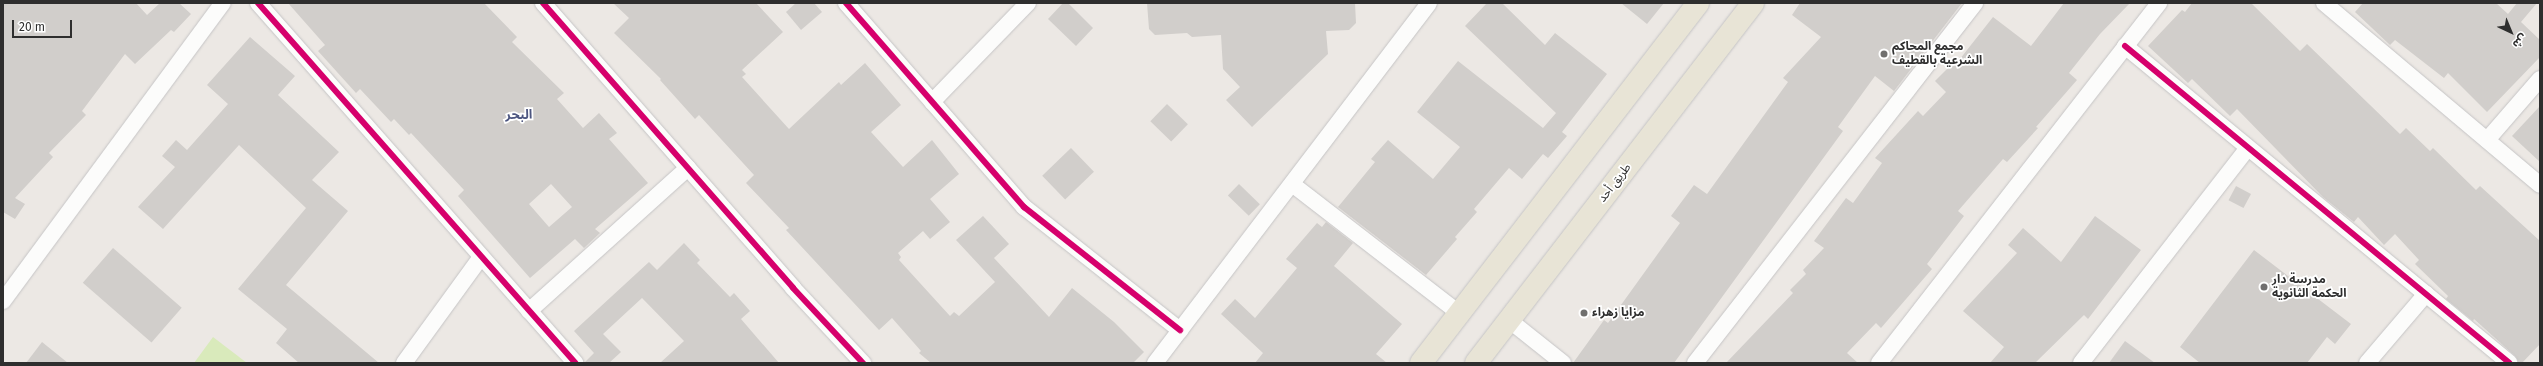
<!DOCTYPE html>
<html>
<head>
<meta charset="utf-8">
<style>
	body { margin:0 }
	#map { position:relative; width:2543px; height:366px; overflow:hidden; background:#ece8e4; font-family:"Fira Sans","Noto Sans Arabic",sans-serif }
	div>[style] { position:absolute }
	[style*='--x'] { left:calc(var(--x)*1px); top:calc(var(--y)*1px); width:calc(var(--w)*1px); rotate:calc(var(--a)*1deg) }
	.pitch>* { inset:0; background:#d9eabb }
	.building>* { inset:0; background:#d1cecb; transform-origin:0 0 }
	.roads { filter:drop-shadow(0 0 1px #c5c4c5) drop-shadow(0 0 1px #c5c4c5) }
	.street>* { height:16px; margin:-8px; padding:0 8px; transform-origin:8px; border-radius:8px; background:#fcfcfb }
	.primary>* { height:22px; margin:-11px; padding:0 11px; transform-origin:11px; border-radius:11px; background:#e8e4d6 }
	.cycleway>* { height:6px; margin:-3px; padding:0 3px; transform-origin:3px; border-radius:3px; background:#d6006c }
	.dots>* { width:11px; height:11px; translate:-50% -50%; box-sizing:border-box; border:2px solid #fff; border-radius:50% }
	span { translate:-50% -50%; white-space:nowrap; text-align:center; line-height:1.15; -webkit-text-stroke:3.5px #fff; paint-order:stroke }
	.poi-label { font-size:12px; color:#2e2e2e; font-weight:700 }
	.left { translate:0 -50%; text-align:left }
	.street-label { font-size:12px; color:#2e2e2e }
	.neighbourhood-label { font-size:13px; color:#4d5680; font-weight:700 }
	.frame { position:absolute; inset:0; border:4px solid #2e2e2e; pointer-events:none }
	.north { position:absolute; left:2491px; top:12px; width:40px; height:40px; -webkit-text-stroke:3px #fff; paint-order:stroke; rotate:136deg; font-size:11px; font-weight:700; line-height:16px; text-align:center; color:#2e2e2e }
	.north::after { content:''; display:block; margin:auto; width:14px; height:18px; background:#2e2e2e; clip-path:polygon(50% 0,100% 100%,50% 72%,0 100%) }
	.scale { position:absolute; left:12px; top:20px; width:60px; height:18px; box-sizing:border-box; border:2px solid #2e2e2e; border-top:0; padding-left:5px; font-size:12px; line-height:14px; white-space:nowrap; color:#2e2e2e; -webkit-text-stroke:3px #fff; paint-order:stroke }
</style>
</head>
<body>
<div id="map">
	<div class="pitch">
		<div style="clip-path:polygon(213px 337px,247px 363px,194px 363px)"></div>
	</div>
	<div class="building">
		<div style="clip-path:polygon(3px 3px,136px 3px,147px 15px,160px 3px,179px 3px,191px 14px,174px 32px,171px 30px,135px 64px,125px 54px,82px 111px,86px 115px,49px 153px,53px 157px,15px 198px,25px 204px,15px 219px,3px 212px)"></div>
		<div style="clip-path:polygon(evenodd,288px 3px,484px 3px,517px 37px,512px 42px,564px 93px,557px 99px,583px 128px,599px 113px,617px 133px,609px 139px,648px 183px,595px 229px,600px 233px,584px 248px,575px 239px,530px 278px,458px 196px,464px 190px,411px 133px,409px 135px,394px 119px,391px 122px,360px 89px,356px 93px,318px 51px,325px 45px,288px 3px,551px 184px,572px 207px,549px 227px,529px 204px,551px 184px)"></div>
		<div style="clip-path:polygon(613px 3px,756px 3px,783px 32px,742px 70px,746px 74px,742px 77px,789px 129px,839px 82px,841px 85px,865px 63px,901px 105px,871px 132px,903px 167px,932px 140px,959px 174px,930px 199px,950px 222px,930px 239px,923px 231px,898px 253px,901px 257px,899px 260px,950px 316px,954px 312px,959px 316px,995px 282px,956px 240px,983px 216px,1009px 244px,994px 258px,1049px 317px,1072px 288px,1114px 322px,1144px 352px,1133px 363px,931px 363px,919px 353px,921px 351px,892px 318px,879px 330px,786px 230px,789px 228px,746px 183px,754px 175px,699px 115px,695px 119px,660px 80px,661px 79px,614px 33px,629px 18px)"></div>
		<div style="clip-path:polygon(796px 3px,814px 3px,822px 12px,801px 30px,786px 12px)"></div>
		<div style="clip-path:polygon(1063px 3px,1068px 3px,1093px 28px,1076px 46px,1048px 19px)"></div>
		<div style="clip-path:polygon(1147px 3px,1355px 3px,1356px 23px,1349px 30px,1326px 31px,1328px 54px,1252px 127px,1226px 100px,1240px 87px,1223px 69px,1221px 35px,1192px 37px,1187px 33px,1155px 35px,1149px 29px)"></div>
		<div style="clip-path:polygon(1487px 3px,1502px 3px,1545px 45px,1555px 33px,1607px 74px,1562px 132px,1567px 136px,1548px 158px,1543px 154px,1522px 179px,1509px 168px,1474px 209px,1477px 212px,1455px 237px,1457px 239px,1426px 275px,1338px 207px,1375px 162px,1371px 159px,1388px 140px,1433px 179px,1460px 147px,1417px 112px,1458px 61px,1543px 128px,1556px 113px,1465px 26px)"></div>
		<div style="clip-path:polygon(1621px 3px,1664px 3px,1647px 24px)"></div>
		<div style="clip-path:polygon(1800px 3px,1962px 3px,1894px 91px,1875px 76px,1838px 127px,1843px 131px,1674px 363px,1573px 363px,1604px 320px,1608px 323px,1680px 223px,1671px 216px,1694px 185px,1707px 194px,1788px 82px,1783px 78px,1821px 37px,1792px 15px)"></div>
		<div style="clip-path:polygon(2064px 3px,2130px 3px,2100px 34px,2069px 73px,2077px 80px,2036px 127px,2038px 128px,2007px 162px,2003px 159px,1958px 211px,1964px 216px,1927px 264px,1932px 269px,1881px 328px,1876px 323px,1847px 353px,1858px 363px,1726px 363px,1793px 293px,1790px 290px,1806px 274px,1803px 270px,1824px 248px,1814px 241px,1846px 198px,1853px 203px,1882px 163px,1875px 158px,1918px 111px,1923px 116px,1946px 92px,1935px 81px,1954px 62px,1956px 64px,1993px 17px,2031px 46px)"></div>
		<div style="clip-path:polygon(2192px 3px,2251px 3px,2300px 51px,2307px 44px,2400px 134px,2406px 128px,2430px 151px,2433px 148px,2476px 190px,2480px 186px,2540px 241px,2540px 344px,2522px 363px,2519px 363px,2515px 356px,2474px 319px,2473px 321px,2446px 299px,2448px 296px,2415px 264px,2419px 260px,2395px 234px,2384px 245px,2358px 217px,2354px 222px,2323px 197px,2237px 109px,2230px 116px,2192px 79px,2188px 83px,2148px 46px,2182px 10px,2185px 12px)"></div>
		<div style="clip-path:polygon(2363px 3px,2496px 3px,2508px 14px,2517px 3px,2537px 3px,2521px 22px,2540px 40px,2540px 57px,2487px 112px,2448px 73px,2444px 78px,2395px 40px,2390px 45px,2355px 12px)"></div>
		<div style="clip-path:polygon(250px 37px,295px 76px,278px 95px,339px 152px,312px 180px,348px 211px,286px 285px,379px 363px,299px 363px,276px 343px,287px 329px,238px 289px,306px 208px,239px 145px,163px 229px,138px 207px,175px 167px,162px 156px,176px 140px,187px 150px,228px 104px,207px 85px)"></div>
		<div style="left:1167px;top:104px;width:29px;height:24px;rotate:44deg"></div>
		<div style="clip-path:polygon(2540px 106px,2540px 162px,2512px 136px)"></div>
		<div style="left:1071px;top:148px;width:33px;height:40px;rotate:46deg"></div>
		<div style="left:1239px;top:184px;width:29px;height:16px;rotate:44deg"></div>
		<div style="left:2236px;top:186px;width:17px;height:16px;rotate:28deg"></div>
		<div style="clip-path:polygon(2095px 216px,2141px 250px,2088px 319px,2084px 315px,2035px 363px,1990px 363px,2004px 347px,1963px 311px,2017px 253px,2008px 245px,2023px 228px,2061px 262px)"></div>
		<div style="clip-path:polygon(1326px 222px,1353px 243px,1334px 266px,1402px 324px,1376px 354px,1387px 363px,1255px 363px,1263px 353px,1221px 314px,1235px 299px,1255px 318px,1297px 268px,1286px 259px,1317px 223px,1322px 227px)"></div>
		<div style="clip-path:polygon(684px 243px,700px 260px,697px 263px,730px 297px,734px 293px,750px 311px,741px 319px,779px 363px,660px 363px,684px 341px,642px 298px,603px 334px,621px 352px,609px 363px,584px 363px,594px 353px,574px 331px,649px 262px,657px 270px)"></div>
		<div style="left:113px;top:248px;width:91px;height:46px;rotate:41deg"></div>
		<div style="clip-path:polygon(2254px 250px,2351px 324px,2335px 344px,2327px 337px,2307px 363px,2200px 363px,2180px 347px)"></div>
		<div style="clip-path:polygon(2125px 341px,2155px 363px,2109px 363px)"></div>
		<div style="clip-path:polygon(42px 342px,68px 363px,26px 363px)"></div>
	</div>
	<div class="roads">
		<div class="street">
			<div style="--x:258;--y:3;--w:480;--a:48.6"></div>
			<div style="--x:543;--y:3;--w:379;--a:48.7"></div>
			<div style="--x:793;--y:288;--w:103;--a:47"></div>
			<div style="--x:846;--y:3;--w:271;--a:48.9"></div>
			<div style="--x:1024;--y:207;--w:199;--a:38.3"></div>
			<div style="--x:2324;--y:3;--w:282;--a:40.1"></div>
			<div style="--x:2125;--y:46;--w:498;--a:39.5"></div>
			<div style="--x:932;--y:102;--w:138;--a:-45.9"></div>
			<div style="--x:2487;--y:140;--w:81;--a:-49"></div>
			<div style="--x:1292;--y:184;--w:211;--a:37.7"></div>
			<div style="--x:3;--y:301;--w:370;--a:-53.6"></div>
			<div style="--x:529;--y:311;--w:214;--a:-42"></div>
			<div style="--x:1509;--y:320;--w:69;--a:38.5"></div>
			<div style="--x:404;--y:363;--w:131;--a:-54"></div>
			<div style="--x:1155;--y:363;--w:452;--a:-52.7"></div>
			<div style="--x:1695;--y:363;--w:456;--a:-52.1"></div>
			<div style="--x:1879;--y:363;--w:456;--a:-52.1"></div>
			<div style="--x:2081;--y:363;--w:272;--a:-52.2"></div>
			<div style="--x:2367;--y:363;--w:91;--a:-49.5"></div>
		</div>
		<div class="primary">
			<div style="--x:1421;--y:363;--w:454;--a:-52.4"></div>
			<div style="--x:1476;--y:363;--w:454;--a:-52.4"></div>
		</div>
	</div>
	<div class="cycleway">
		<div style="--x:258;--y:3;--w:480;--a:48.6"></div>
		<div style="--x:543;--y:3;--w:379;--a:48.7"></div>
		<div style="--x:793;--y:288;--w:103;--a:47"></div>
		<div style="--x:846;--y:3;--w:271;--a:48.9"></div>
		<div style="--x:1024;--y:207;--w:199;--a:38.3"></div>
		<div style="--x:2125;--y:46;--w:498;--a:39.5"></div>
	</div>
	<div class="dots">
		<div style="left:1884px;top:54px;background:#706f6e"></div>
		<div style="left:2264px;top:287px;background:#706f6e"></div>
		<div style="left:1584px;top:313px;background:#706f6e"></div>
	</div>
	<div class="poi-label">
		<span class="left" style="left:1892px;top:54px">مجمع المحاكم<br>الشرعية بالقطيف</span>
		<span class="left" style="left:2272px;top:287px">مدرسة دار<br>الحكمة الثانوية</span>
		<span class="left" style="left:1592px;top:313px">مزايا زهراء</span>
	</div>
	<div class="street-label">
		<span style="left:1615px;top:183px;rotate:-52deg">طريق أحد</span>
	</div>
	<div class="neighbourhood-label">
		<span style="left:519px;top:115px">البحر</span>
	</div>
	<div class="frame"></div>
	<div class="north">ش</div>
	<div class="scale">20 m</div>
</div>
</body>
</html>
